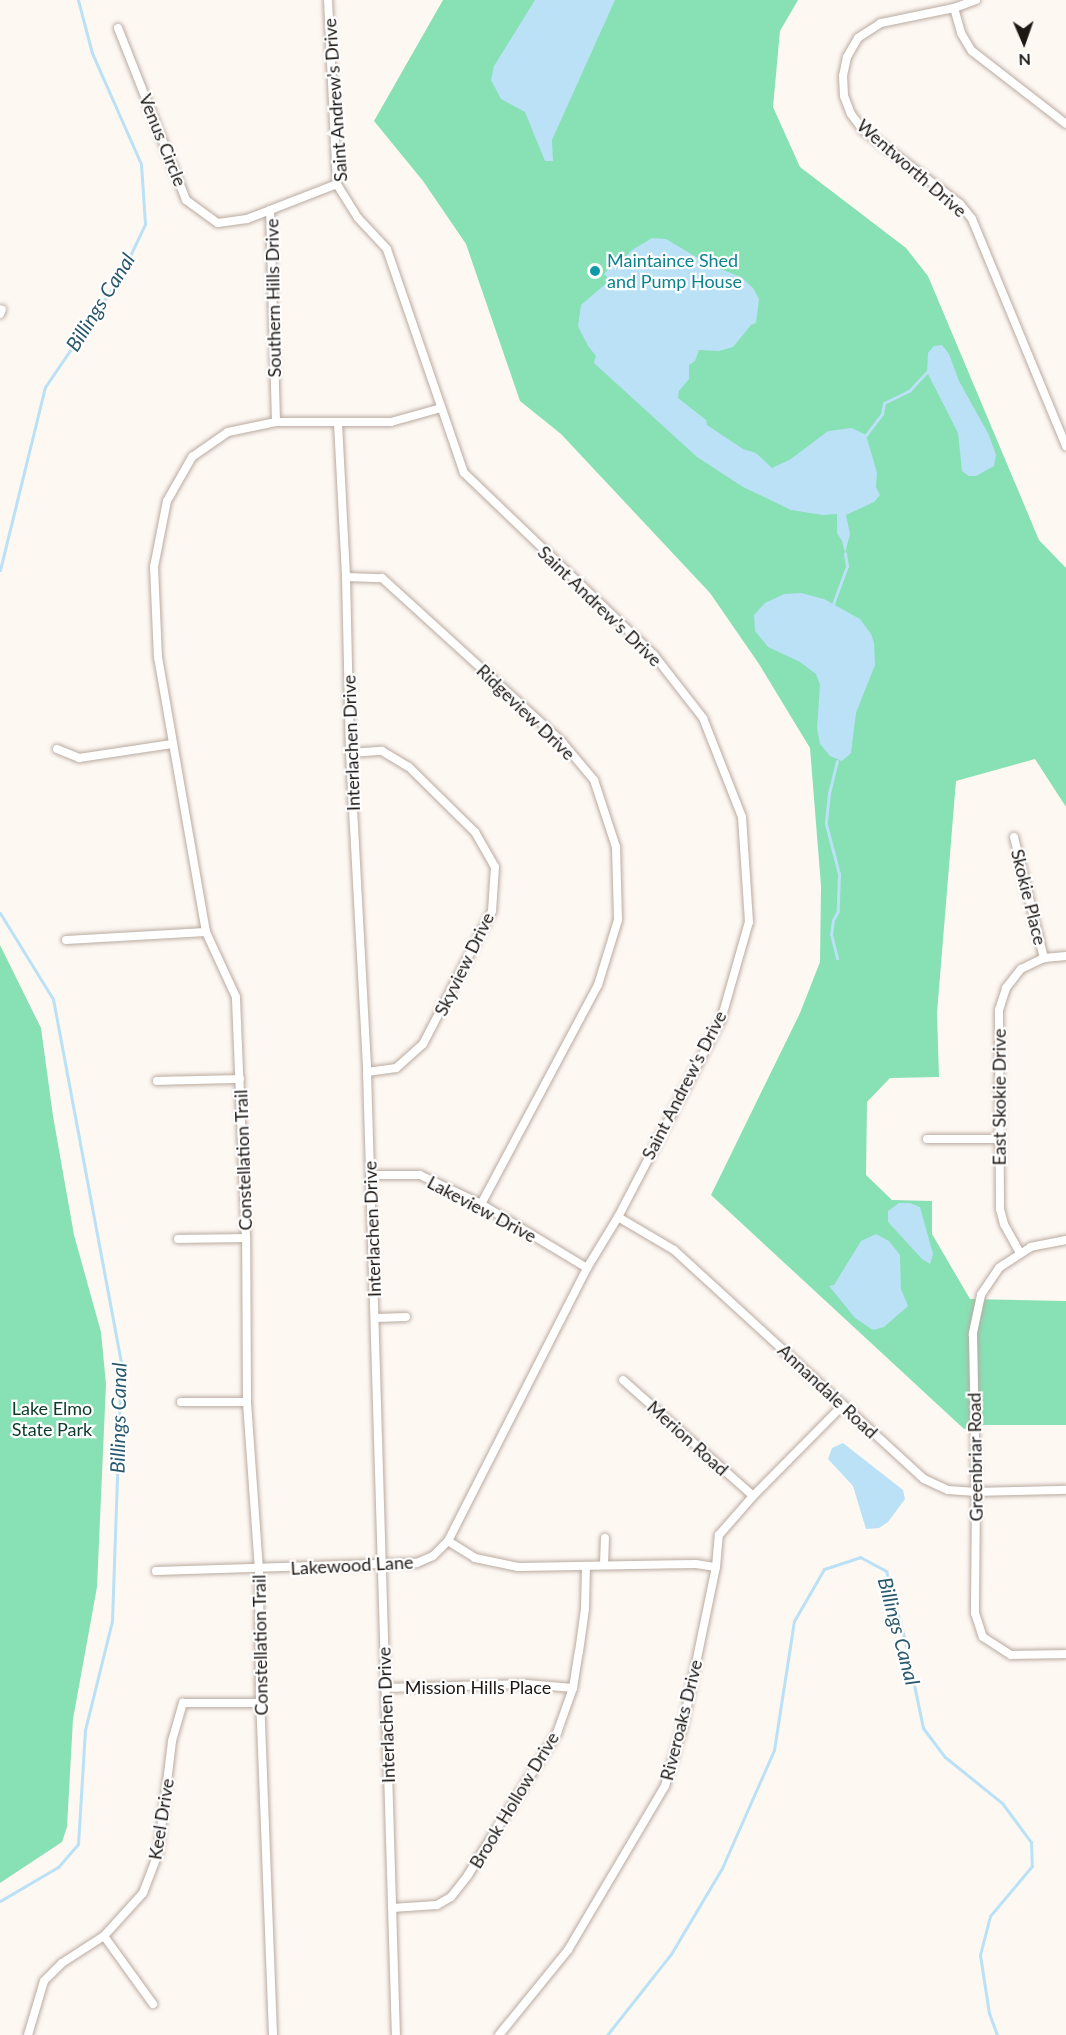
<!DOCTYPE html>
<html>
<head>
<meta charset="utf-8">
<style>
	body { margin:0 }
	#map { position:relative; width:1066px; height:2035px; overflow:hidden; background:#fef8f3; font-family:Lato,sans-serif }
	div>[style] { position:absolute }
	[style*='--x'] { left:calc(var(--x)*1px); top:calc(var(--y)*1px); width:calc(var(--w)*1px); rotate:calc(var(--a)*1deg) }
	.green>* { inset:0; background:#88e0b5 }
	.water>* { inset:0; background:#bae1f5 }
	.stream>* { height:3px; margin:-1.5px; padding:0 1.5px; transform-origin:1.5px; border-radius:1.5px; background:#bae1f5 }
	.roads { filter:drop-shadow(0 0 2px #b9aba0) drop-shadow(0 0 2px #b9aba0) }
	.street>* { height:8px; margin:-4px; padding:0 4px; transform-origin:4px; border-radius:4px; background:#fff }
	.dots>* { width:16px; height:16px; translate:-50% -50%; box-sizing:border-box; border:3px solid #fff; border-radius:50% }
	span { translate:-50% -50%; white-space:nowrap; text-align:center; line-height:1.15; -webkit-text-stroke:4.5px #fff; paint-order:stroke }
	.street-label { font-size:18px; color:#1e1814 }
	.culture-label { font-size:18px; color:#0d838f }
	.left { translate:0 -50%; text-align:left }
	.park-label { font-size:18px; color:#0a3b27 }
	.water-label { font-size:20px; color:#29586d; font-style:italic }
	.north { position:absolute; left:994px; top:12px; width:60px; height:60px; -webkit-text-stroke:4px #fff; paint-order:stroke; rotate:178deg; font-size:16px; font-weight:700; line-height:24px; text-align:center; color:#1e1814 }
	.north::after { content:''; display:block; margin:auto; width:21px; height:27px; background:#1e1814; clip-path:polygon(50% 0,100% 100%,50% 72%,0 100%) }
</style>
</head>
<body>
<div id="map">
	<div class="green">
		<div style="clip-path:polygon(443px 0,798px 0,780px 31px,773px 107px,800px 167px,906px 248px,928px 276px,1039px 540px,1066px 568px,1066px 807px,1035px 759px,956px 781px,937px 1013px,939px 1077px,890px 1078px,867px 1102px,866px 1175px,892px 1200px,932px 1201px,932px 1234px,970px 1299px,1066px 1301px,1066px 1425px,983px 1425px,964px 1429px,711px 1195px,800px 1013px,820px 962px,821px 886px,810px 748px,759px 664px,710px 593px,561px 434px,520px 401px,466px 244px,423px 181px,374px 121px)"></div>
		<div style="clip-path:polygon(0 945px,41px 1028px,53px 1116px,74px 1235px,101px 1332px,106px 1384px,97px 1587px,73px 1719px,67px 1827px,62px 1842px,0 1883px)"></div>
	</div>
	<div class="water">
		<div style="clip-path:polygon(535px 0,615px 0,552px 140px,553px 161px,545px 161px,525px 112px,501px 99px,491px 80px,494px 66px)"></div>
		<div style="clip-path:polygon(652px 238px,666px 239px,708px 264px,741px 277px,753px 288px,759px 299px,756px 323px,751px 325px,733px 347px,719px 351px,699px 350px,695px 361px,689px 365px,689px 379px,679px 391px,678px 398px,706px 420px,707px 425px,743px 449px,756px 453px,772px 468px,791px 459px,828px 431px,852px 428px,866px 435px,877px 473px,876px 487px,880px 495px,874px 502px,846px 515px,850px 534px,845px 553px,842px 541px,837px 533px,837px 514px,823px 515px,791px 510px,743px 487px,697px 457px,594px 363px,596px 356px,588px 346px,578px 326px,581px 305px,610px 280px,604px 274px,618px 258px,624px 259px,632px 250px)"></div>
		<div style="clip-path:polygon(942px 345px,949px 354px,959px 381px,989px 435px,996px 455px,994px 466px,976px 476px,969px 476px,962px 471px,958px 433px,927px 372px,928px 353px,934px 346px)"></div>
		<div style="clip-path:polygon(801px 593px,824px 599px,860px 619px,871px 634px,874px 643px,875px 665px,856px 713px,851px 753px,842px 761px,830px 756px,820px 744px,817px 728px,820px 685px,816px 674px,800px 662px,768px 647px,755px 631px,754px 615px,765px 603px,784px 594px)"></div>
		<div style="clip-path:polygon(899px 1203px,910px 1203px,920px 1207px,933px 1254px,930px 1264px,922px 1259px,888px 1222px,888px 1211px)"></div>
		<div style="clip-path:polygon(876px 1234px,889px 1241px,900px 1255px,901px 1289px,908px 1306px,884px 1327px,873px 1330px,855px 1318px,829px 1286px,834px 1285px,861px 1241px)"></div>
		<div style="clip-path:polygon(843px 1443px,903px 1490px,905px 1499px,888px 1522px,879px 1528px,866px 1529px,853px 1486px,828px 1459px,832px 1448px)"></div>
	</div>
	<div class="stream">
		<div style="--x:866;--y:435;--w:26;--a:-53"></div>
		<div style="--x:882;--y:414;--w:11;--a:-80"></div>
		<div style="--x:884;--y:403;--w:28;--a:-26"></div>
		<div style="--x:909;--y:391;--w:26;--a:-47"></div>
		<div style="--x:0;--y:570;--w:188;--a:-76.2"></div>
		<div style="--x:45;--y:387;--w:133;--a:-55.7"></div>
		<div style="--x:120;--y:277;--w:59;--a:-64.7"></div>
		<div style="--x:145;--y:224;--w:60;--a:-93.8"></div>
		<div style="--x:141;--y:164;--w:121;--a:-113.8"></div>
		<div style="--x:92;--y:53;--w:55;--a:-104.8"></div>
		<div style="--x:833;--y:604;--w:40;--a:-69.8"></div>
		<div style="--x:847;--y:566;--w:13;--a:-99"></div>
		<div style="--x:837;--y:761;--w:33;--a:104"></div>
		<div style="--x:829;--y:793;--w:31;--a:96"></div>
		<div style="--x:826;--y:824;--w:52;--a:75.4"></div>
		<div style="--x:839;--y:874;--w:37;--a:92"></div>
		<div style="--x:838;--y:911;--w:10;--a:119"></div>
		<div style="--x:833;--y:920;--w:14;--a:98"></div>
		<div style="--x:831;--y:934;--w:25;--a:76"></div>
		<div style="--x:0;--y:913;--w:101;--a:58.4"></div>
		<div style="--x:53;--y:999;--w:370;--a:79.4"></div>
		<div style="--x:121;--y:1363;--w:258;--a:92"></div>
		<div style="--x:112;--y:1621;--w:112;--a:103.9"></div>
		<div style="--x:85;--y:1730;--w:114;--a:93.5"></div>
		<div style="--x:78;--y:1844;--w:30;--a:131"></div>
		<div style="--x:58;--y:1867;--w:67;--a:149.6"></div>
		<div style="--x:607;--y:2035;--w:103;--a:-51.7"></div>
		<div style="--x:671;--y:1954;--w:100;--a:-59.3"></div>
		<div style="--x:722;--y:1868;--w:129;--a:-66.2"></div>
		<div style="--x:774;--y:1750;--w:131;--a:-81.2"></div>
		<div style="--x:794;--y:1621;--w:60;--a:-60"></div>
		<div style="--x:824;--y:1569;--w:38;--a:-18"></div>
		<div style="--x:860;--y:1557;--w:30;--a:28"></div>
		<div style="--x:886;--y:1571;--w:73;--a:74.8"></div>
		<div style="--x:905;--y:1641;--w:89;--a:78.3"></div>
		<div style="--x:923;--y:1728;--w:36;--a:53"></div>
		<div style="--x:945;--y:1757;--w:73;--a:38.9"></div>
		<div style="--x:1002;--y:1803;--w:49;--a:53.4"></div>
		<div style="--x:1031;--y:1842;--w:24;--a:88"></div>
		<div style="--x:1032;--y:1866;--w:65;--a:130"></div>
		<div style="--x:990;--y:1916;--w:40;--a:104.4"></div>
		<div style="--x:980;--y:1955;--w:59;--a:81.2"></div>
		<div style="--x:989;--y:2013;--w:23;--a:70"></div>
	</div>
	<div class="roads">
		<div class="street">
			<div style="--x:976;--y:0;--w:23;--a:160"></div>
			<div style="--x:954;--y:8;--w:75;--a:168.4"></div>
			<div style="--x:881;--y:23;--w:27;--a:147"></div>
			<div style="--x:858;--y:38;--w:22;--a:120"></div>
			<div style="--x:847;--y:57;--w:19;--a:102"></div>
			<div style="--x:843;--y:76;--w:20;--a:87"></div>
			<div style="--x:844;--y:96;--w:19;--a:69"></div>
			<div style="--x:851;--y:114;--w:20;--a:53"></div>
			<div style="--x:863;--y:130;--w:122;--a:37.3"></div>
			<div style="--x:960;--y:204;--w:19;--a:51"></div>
			<div style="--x:972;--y:219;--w:246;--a:67.5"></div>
			<div style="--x:954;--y:8;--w:26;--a:74"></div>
			<div style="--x:961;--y:33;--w:21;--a:59"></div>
			<div style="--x:972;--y:51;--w:119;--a:37.8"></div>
			<div style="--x:118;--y:28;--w:185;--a:68.4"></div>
			<div style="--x:186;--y:200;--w:39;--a:36"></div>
			<div style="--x:218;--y:223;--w:29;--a:-8"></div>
			<div style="--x:247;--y:219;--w:25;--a:-21"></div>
			<div style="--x:0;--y:314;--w:5;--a:-68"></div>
			<div style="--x:276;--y:422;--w:212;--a:-91.6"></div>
			<div style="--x:270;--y:210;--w:72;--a:-21.2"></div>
			<div style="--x:338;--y:423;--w:154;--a:87"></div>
			<div style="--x:346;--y:577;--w:176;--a:88.7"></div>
			<div style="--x:350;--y:753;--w:319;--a:86.9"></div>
			<div style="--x:367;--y:1072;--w:963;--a:88.28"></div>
			<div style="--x:346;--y:577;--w:36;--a:2"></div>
			<div style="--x:382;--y:578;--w:244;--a:42.3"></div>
			<div style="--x:562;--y:742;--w:50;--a:49.9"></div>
			<div style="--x:594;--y:780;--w:71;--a:71.8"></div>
			<div style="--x:616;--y:847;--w:73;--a:88.4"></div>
			<div style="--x:618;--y:920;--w:68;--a:107.1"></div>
			<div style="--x:598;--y:985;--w:248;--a:118.1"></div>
			<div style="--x:57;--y:749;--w:24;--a:22"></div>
			<div style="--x:79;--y:758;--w:94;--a:-8.6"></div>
			<div style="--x:350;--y:753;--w:32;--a:-4"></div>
			<div style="--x:382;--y:751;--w:31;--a:31"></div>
			<div style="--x:409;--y:767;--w:93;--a:44.6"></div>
			<div style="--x:475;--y:832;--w:40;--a:60.3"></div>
			<div style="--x:495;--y:867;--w:44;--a:93.9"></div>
			<div style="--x:492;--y:911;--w:150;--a:117.4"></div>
			<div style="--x:423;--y:1044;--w:36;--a:138"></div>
			<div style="--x:396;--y:1068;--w:29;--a:172"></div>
			<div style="--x:1014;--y:837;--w:125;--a:76.1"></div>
			<div style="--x:66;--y:940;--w:140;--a:-3.3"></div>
			<div style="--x:157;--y:1081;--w:83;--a:-1.4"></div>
			<div style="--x:927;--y:1139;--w:72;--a:0"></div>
			<div style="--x:370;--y:1175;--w:50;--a:0"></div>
			<div style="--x:420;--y:1175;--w:68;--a:25.4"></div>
			<div style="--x:481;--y:1204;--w:124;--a:31.1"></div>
			<div style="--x:618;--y:1217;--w:65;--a:30.5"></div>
			<div style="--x:674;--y:1250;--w:339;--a:42.5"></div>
			<div style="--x:924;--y:1479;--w:26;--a:25"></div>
			<div style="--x:948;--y:1490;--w:28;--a:4"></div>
			<div style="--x:976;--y:1492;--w:90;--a:-1.3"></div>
			<div style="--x:178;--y:1239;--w:68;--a:-0.8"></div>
			<div style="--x:1066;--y:1240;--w:36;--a:169"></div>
			<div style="--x:1031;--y:1247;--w:38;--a:147"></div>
			<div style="--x:999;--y:1268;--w:32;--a:124"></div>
			<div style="--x:981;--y:1295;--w:40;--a:102"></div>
			<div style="--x:973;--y:1334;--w:158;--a:88.9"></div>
			<div style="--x:976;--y:1492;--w:121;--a:90.5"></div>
			<div style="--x:975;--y:1613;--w:25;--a:72"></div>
			<div style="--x:983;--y:1637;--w:33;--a:33"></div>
			<div style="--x:1011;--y:1655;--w:55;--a:-1"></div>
			<div style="--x:1020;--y:1253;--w:33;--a:-119"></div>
			<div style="--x:1004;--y:1224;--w:16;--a:-105"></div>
			<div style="--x:1000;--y:1209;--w:199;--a:-90.3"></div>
			<div style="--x:999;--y:1010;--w:23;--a:-72"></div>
			<div style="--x:1006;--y:988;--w:24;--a:-52"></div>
			<div style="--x:1021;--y:969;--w:25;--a:-26"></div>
			<div style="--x:1044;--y:958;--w:22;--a:-5"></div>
			<div style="--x:376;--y:1318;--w:30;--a:-2"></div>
			<div style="--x:623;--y:1380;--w:174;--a:41.7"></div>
			<div style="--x:181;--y:1402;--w:66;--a:0"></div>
			<div style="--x:448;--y:1541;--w:32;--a:32"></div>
			<div style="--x:475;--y:1558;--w:44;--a:11.8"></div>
			<div style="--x:518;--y:1567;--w:178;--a:-1"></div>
			<div style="--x:696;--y:1564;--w:20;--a:9"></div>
			<div style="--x:604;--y:1565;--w:27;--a:-88"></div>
			<div style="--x:156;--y:1571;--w:261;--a:-1.8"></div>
			<div style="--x:417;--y:1563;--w:17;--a:-24"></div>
			<div style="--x:433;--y:1556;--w:21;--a:-45"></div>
			<div style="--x:448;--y:1541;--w:306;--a:-63"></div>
			<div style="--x:587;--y:1268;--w:60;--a:-58.7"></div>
			<div style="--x:618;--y:1217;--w:222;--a:-62.4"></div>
			<div style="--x:721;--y:1020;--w:102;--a:-74.1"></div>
			<div style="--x:749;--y:922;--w:105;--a:-93.8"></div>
			<div style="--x:742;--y:817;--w:106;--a:-111.5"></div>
			<div style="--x:703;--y:718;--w:80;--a:-127.9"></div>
			<div style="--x:654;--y:655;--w:263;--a:-136.2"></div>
			<div style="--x:464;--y:473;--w:237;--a:-109"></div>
			<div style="--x:387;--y:249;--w:42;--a:-133.1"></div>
			<div style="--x:358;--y:218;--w:40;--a:-122"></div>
			<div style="--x:337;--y:184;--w:184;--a:-92.8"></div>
			<div style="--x:384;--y:1688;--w:142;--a:-1.6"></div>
			<div style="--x:526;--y:1684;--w:47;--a:4.9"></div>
			<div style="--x:392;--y:1908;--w:45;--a:-3.8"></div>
			<div style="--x:437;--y:1905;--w:16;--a:-30"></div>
			<div style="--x:451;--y:1897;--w:28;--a:-52"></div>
			<div style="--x:468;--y:1875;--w:168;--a:-57.9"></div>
			<div style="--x:557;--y:1733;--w:48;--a:-70.4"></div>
			<div style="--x:573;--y:1688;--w:36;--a:-81"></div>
			<div style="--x:579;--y:1652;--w:43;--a:-82.1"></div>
			<div style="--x:585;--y:1609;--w:43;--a:-88.7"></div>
			<div style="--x:104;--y:1936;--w:84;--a:54.2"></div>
			<div style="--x:28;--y:2035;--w:56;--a:-73.5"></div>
			<div style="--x:44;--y:1981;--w:25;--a:-45"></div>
			<div style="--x:62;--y:1963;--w:50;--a:-32.7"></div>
			<div style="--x:104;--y:1936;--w:58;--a:-47.8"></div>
			<div style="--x:143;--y:1893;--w:42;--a:-69"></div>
			<div style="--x:158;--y:1854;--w:114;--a:-82.9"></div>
			<div style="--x:172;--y:1741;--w:40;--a:-74"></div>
			<div style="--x:183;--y:1703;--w:77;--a:0"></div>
			<div style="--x:273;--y:2035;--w:332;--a:-92.2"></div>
			<div style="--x:260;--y:1703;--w:133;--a:-90.4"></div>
			<div style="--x:259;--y:1570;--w:168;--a:-94.1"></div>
			<div style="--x:247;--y:1402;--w:164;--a:-90.3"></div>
			<div style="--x:246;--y:1238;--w:241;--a:-92.4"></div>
			<div style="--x:236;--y:997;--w:72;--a:-114.8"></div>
			<div style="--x:206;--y:932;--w:278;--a:-99.9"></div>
			<div style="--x:158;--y:658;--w:91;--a:-92.5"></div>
			<div style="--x:154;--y:567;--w:67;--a:-78.9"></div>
			<div style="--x:167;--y:501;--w:51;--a:-60.4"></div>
			<div style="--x:192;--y:457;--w:44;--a:-34.8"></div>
			<div style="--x:228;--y:432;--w:49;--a:-11.8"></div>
			<div style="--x:276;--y:422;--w:115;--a:0"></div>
			<div style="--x:391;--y:422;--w:52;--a:-15.6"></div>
			<div style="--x:499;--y:2035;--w:109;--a:-50.9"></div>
			<div style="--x:568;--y:1950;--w:191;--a:-59.4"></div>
			<div style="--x:665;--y:1786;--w:63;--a:-73.3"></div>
			<div style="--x:683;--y:1726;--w:162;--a:-78.3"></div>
			<div style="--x:716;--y:1567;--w:32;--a:-85"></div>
			<div style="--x:719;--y:1535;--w:52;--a:-48.9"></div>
			<div style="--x:753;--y:1496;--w:128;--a:-45.3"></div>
		</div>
	</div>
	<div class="dots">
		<div style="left:595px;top:271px;background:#0f9aa8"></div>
	</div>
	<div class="street-label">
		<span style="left:335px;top:100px;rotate:-94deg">Saint Andrew's Drive</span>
		<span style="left:163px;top:140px;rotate:68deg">Venus Circle</span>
		<span style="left:912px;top:168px;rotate:41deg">Wentworth Drive</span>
		<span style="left:273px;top:298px;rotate:-91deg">Southern Hills Drive</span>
		<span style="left:600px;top:606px;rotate:44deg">Saint Andrew's Drive</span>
		<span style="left:526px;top:712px;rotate:44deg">Ridgeview Drive</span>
		<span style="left:351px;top:743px;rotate:-92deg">Interlachen Drive</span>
		<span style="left:1029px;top:897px;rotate:76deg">Skokie Place</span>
		<span style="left:464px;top:964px;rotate:-64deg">Skyview Drive</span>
		<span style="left:684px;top:1085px;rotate:-63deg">Saint Andrew's Drive</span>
		<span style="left:999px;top:1097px;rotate:-90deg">East Skokie Drive</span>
		<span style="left:243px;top:1160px;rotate:-92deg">Constellation Trail</span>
		<span style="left:482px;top:1209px;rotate:28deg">Lakeview Drive</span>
		<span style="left:372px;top:1229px;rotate:-92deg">Interlachen Drive</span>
		<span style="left:828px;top:1391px;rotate:43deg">Annandale Road</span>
		<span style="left:688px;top:1438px;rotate:42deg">Merion Road</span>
		<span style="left:975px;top:1457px;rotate:-91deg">Greenbriar Road</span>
		<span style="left:352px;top:1565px;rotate:-3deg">Lakewood Lane</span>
		<span style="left:260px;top:1645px;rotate:-91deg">Constellation Trail</span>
		<span style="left:478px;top:1687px">Mission Hills Place</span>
		<span style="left:386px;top:1715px;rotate:-92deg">Interlachen Drive</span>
		<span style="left:681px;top:1720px;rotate:-76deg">Riveroaks Drive</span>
		<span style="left:514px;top:1800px;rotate:-59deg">Brook Hollow Drive</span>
		<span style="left:161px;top:1819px;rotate:-81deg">Keel Drive</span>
	</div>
	<div class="culture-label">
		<span class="left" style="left:607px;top:271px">Maintaince Shed<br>and Pump House</span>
	</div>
	<div class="park-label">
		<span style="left:52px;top:1419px">Lake Elmo<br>State Park</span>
	</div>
	<div class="water-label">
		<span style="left:100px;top:302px;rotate:-58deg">Billings Canal</span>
		<span style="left:118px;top:1418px;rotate:-89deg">Billings Canal</span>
		<span style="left:899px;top:1631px;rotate:75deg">Billings Canal</span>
	</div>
	<div class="north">N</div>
</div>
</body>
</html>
